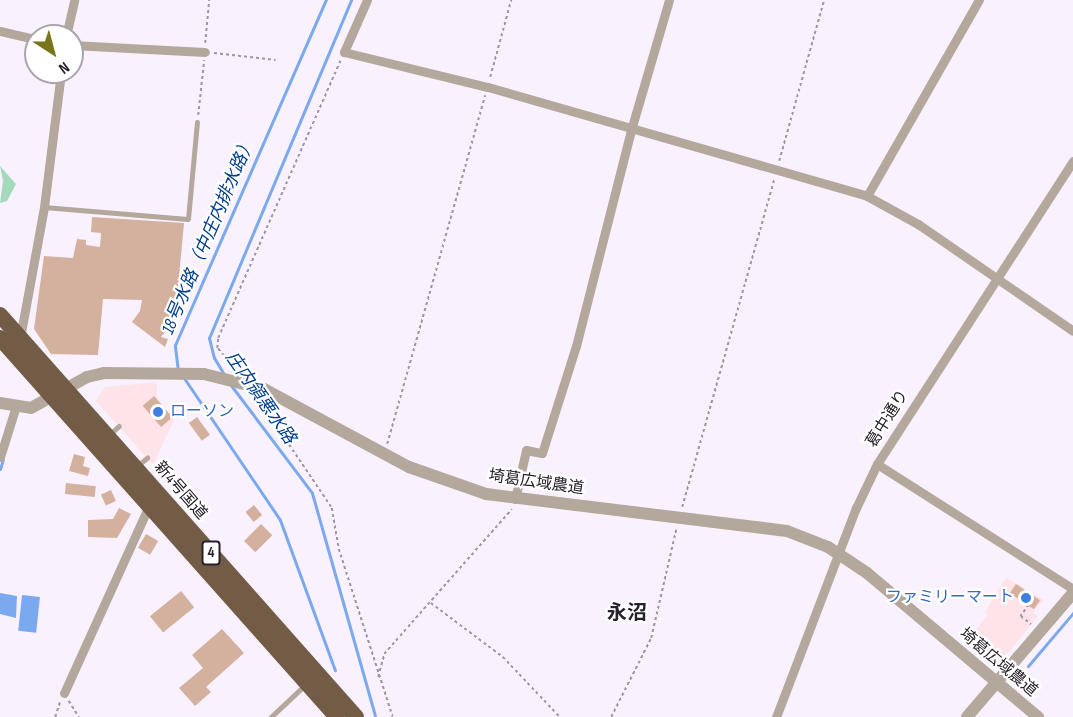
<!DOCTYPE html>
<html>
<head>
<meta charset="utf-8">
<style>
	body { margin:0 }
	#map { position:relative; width:1073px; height:717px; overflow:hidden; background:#faf1ff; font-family:"Sofia Sans Condensed","Noto Sans JP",sans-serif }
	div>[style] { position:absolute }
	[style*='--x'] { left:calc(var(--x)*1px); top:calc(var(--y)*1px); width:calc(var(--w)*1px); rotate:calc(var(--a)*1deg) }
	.commercial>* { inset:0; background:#fee3e9 }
	.green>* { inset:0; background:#a3dabb }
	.water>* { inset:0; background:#7ba9ef; transform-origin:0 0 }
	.stream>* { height:3px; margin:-1.5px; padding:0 1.5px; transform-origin:1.5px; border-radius:1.5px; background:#7ba9ef }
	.building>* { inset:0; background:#d4b09e; transform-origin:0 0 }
	.path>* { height:1.5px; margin-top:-0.75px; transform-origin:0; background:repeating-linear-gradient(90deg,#9d95a2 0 3px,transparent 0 6px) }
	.service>* { height:4.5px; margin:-2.25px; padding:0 2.25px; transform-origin:2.25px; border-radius:2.25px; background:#b3a89b }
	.minor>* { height:9px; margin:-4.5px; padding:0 4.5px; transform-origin:4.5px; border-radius:4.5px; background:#b3a89b }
	.tertiary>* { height:12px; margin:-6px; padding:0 6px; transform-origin:6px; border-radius:6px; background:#b3a89b }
	.trunk>* { height:16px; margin:-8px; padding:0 8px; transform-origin:8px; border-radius:8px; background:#725c45 }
	.dots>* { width:16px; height:16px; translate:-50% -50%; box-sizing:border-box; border:3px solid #fff; border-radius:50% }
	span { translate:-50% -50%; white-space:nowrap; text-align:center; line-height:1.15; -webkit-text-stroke:4.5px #fff; paint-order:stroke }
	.shield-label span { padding:2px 4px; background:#fff; border:2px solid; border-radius:4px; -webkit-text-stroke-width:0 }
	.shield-label { font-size:15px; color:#28202c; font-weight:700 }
	.shop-label { font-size:16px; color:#366cbe }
	.left { translate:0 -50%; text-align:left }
	.right { translate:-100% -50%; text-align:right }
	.street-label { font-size:16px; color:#28202c }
	.water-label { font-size:18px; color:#023e8e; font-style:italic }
	.quarter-label { font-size:20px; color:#28202c; font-weight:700 }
	.north { position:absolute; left:24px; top:24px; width:60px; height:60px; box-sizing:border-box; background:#fff; border:2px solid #a9a6ab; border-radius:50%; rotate:144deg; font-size:16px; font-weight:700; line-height:24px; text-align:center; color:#28202c }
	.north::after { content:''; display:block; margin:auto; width:21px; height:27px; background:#797519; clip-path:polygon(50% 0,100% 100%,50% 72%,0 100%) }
</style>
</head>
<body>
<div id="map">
	<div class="commercial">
		<div style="clip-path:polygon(157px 382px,157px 397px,174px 420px,153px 465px,96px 401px,105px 387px)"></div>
		<div style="clip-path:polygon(1006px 577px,1044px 600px,1033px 612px,1038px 616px,1010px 651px,1002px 658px,985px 661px,966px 643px,988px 614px,985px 612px)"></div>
	</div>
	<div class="green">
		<div style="clip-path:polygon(0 166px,16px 184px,7px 201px,0 203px,3px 181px)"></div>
	</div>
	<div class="water">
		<div style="clip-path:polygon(0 593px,17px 596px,16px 618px,0 614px)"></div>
		<div style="left:22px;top:595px;width:18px;height:36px;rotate:6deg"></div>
	</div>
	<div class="stream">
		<div style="--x:178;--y:371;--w:26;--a:-97"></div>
		<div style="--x:175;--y:345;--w:377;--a:-66.4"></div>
		<div style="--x:225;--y:376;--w:21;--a:-121"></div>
		<div style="--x:214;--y:358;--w:21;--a:-104"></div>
		<div style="--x:209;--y:338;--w:367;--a:-67.2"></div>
		<div style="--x:184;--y:378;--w:171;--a:55.9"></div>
		<div style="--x:280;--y:520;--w:160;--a:69.9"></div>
		<div style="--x:230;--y:384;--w:136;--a:53"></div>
		<div style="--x:312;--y:493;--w:231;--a:74.2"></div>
		<div style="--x:0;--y:469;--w:10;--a:-73"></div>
		<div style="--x:1028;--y:666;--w:70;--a:-49.7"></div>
	</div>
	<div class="building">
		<div style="clip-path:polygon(92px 217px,184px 223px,175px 320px,161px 337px,168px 339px,165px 347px,132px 322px,140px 311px,142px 300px,103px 299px,98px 355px,51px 354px,34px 329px,44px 256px,73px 258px,77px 239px,86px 240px,86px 245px,100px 247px,101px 233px,91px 232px)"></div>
		<div style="left:154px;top:396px;width:28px;height:15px;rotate:49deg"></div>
		<div style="left:197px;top:417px;width:22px;height:10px;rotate:54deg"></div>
		<div style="clip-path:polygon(74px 454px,85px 457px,83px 466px,90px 468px,88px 476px,69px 471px)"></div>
		<div style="left:66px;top:483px;width:30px;height:11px;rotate:6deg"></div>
		<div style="left:111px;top:490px;width:12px;height:11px;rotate:66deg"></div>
		<div style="left:254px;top:505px;width:13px;height:11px;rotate:51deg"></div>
		<div style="clip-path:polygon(119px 508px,131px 514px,117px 538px,88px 537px,88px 520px,113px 519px)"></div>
		<div style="left:261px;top:524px;width:16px;height:24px;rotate:45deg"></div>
		<div style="left:146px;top:534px;width:14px;height:16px;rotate:30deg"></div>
		<div style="left:1016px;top:584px;width:29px;height:11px;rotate:34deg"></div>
		<div style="left:181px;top:591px;width:21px;height:40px;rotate:51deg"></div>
		<div style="clip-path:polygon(222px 629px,244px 653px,206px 687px,211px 692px,195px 706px,179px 688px,203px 668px,192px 655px)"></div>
	</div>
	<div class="path">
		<div style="--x:205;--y:43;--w:43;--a:-84.7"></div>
		<div style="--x:214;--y:53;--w:62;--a:6.4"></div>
		<div style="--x:490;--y:77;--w:80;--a:-74.7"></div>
		<div style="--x:198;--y:115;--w:55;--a:-83.8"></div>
		<div style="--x:779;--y:161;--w:167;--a:-74.4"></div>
		<div style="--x:235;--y:370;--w:28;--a:-129"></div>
		<div style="--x:217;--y:348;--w:10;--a:-84"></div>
		<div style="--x:218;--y:338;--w:305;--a:-66.2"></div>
		<div style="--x:259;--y:400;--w:130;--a:55.9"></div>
		<div style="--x:332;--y:508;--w:42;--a:80.3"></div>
		<div style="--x:339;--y:549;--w:176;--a:72.2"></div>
		<div style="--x:387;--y:444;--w:362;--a:-74.3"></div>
		<div style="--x:682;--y:507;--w:340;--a:-74.3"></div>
		<div style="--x:431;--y:603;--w:90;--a:36.9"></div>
		<div style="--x:503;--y:657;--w:83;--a:46.5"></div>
		<div style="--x:1029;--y:605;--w:14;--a:126"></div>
		<div style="--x:1021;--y:616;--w:13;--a:39"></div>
		<div style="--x:378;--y:677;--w:24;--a:-75"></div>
		<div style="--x:384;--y:654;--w:193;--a:-48.6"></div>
		<div style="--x:69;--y:701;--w:19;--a:58"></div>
		<div style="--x:55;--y:717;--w:16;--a:-72"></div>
		<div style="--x:611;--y:717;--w:89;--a:-63.1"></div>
		<div style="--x:651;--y:638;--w:111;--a:-77"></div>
	</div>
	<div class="service">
		<div style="--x:44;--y:207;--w:144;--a:4.8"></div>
		<div style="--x:188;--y:219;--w:97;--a:-84.7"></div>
		<div style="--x:109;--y:435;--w:13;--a:-42"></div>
		<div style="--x:137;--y:466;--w:13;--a:-39"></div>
		<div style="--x:271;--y:717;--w:47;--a:-43.3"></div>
	</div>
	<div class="minor">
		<div style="--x:367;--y:0;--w:57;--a:113.9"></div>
		<div style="--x:344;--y:52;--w:148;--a:13.7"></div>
		<div style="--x:488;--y:87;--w:394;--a:16"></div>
		<div style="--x:867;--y:196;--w:58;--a:28.8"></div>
		<div style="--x:918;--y:224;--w:188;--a:34.6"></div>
		<div style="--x:0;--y:31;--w:37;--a:13"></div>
		<div style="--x:66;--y:36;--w:37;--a:-77"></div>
		<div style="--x:72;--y:45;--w:133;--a:3"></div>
		<div style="--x:867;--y:196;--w:226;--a:-60.3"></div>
		<div style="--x:20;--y:338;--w:133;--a:-79.6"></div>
		<div style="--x:44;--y:207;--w:136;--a:-82.8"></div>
		<div style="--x:0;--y:457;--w:53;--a:-72.6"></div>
		<div style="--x:877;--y:464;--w:232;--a:32.5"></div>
		<div style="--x:515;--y:499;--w:50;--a:-77.3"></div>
		<div style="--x:526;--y:450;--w:16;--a:11"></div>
		<div style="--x:542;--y:453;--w:112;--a:-72.4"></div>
		<div style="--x:576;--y:346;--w:223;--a:-75.7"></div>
		<div style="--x:631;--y:130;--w:135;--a:-73.7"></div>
		<div style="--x:64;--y:693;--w:205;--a:-65.6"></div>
		<div style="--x:776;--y:717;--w:224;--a:-69.1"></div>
		<div style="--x:856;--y:508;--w:49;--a:-64.5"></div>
		<div style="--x:877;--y:464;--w:361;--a:-57.1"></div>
	</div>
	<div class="tertiary">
		<div style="--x:0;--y:403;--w:31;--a:9"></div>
		<div style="--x:31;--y:408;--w:64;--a:-29"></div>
		<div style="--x:87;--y:377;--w:17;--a:-13"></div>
		<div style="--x:104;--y:373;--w:100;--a:0.6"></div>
		<div style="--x:204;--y:374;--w:62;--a:14"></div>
		<div style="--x:264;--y:389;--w:165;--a:28.3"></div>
		<div style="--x:409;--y:467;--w:82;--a:19.3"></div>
		<div style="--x:486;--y:494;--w:303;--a:7"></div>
		<div style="--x:787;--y:531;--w:44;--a:21.3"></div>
		<div style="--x:828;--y:547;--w:47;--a:33.7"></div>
		<div style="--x:867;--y:573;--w:224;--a:40.1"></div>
		<div style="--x:967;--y:717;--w:163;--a:-49.5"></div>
	</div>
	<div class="trunk">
		<div style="--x:0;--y:315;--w:537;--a:48.47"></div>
		<div style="--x:0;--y:338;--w:507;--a:48.36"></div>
	</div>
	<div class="dots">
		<div style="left:158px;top:412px;background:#3f7fe0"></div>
		<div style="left:1026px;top:598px;background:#3f7fe0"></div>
	</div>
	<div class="shield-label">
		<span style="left:211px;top:553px">4</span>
	</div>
	<div class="shop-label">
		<span class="left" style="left:170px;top:412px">ローソン</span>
		<span class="right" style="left:1014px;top:598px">ファミリーマート</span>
	</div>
	<div class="street-label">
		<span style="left:888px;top:419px;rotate:-58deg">葛中通り</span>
		<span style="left:536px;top:483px;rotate:8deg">埼葛広域農道</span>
		<span style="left:180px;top:491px;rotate:49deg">新4号国道</span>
		<span style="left:998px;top:663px;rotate:40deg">埼葛広域農道</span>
	</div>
	<div class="water-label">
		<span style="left:209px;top:236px;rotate:-67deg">18号水路（中庄内排水路）</span>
		<span style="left:260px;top:398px;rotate:55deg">庄内領悪水路</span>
	</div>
	<div class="quarter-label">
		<span style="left:627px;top:613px">永沼</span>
	</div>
	<div class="north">N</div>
</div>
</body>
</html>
